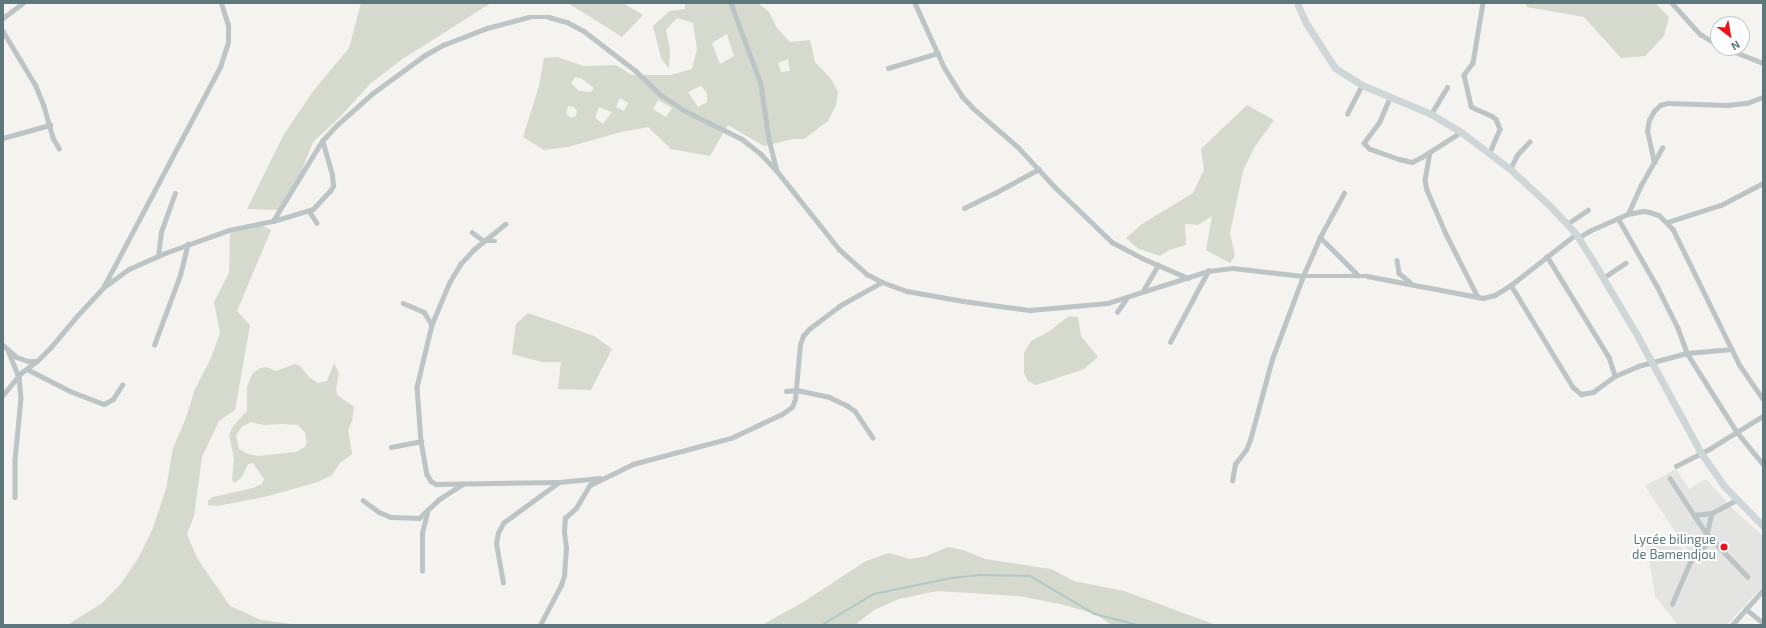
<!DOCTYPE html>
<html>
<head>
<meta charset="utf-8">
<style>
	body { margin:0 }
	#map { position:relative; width:1766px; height:628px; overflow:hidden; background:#f4f3ef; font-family:"Exo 2",sans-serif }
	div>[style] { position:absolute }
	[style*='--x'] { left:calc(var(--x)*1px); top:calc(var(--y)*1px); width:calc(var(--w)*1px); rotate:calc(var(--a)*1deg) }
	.built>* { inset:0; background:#e4e4e3 }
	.green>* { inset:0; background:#d5d9ce }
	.stream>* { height:1.5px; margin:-0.75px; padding:0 0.75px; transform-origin:0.75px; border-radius:0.75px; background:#b2c7c7 }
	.minor>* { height:4.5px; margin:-2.25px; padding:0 2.25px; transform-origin:2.25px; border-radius:2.25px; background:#bdc4c6 }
	.secondary>* { height:7px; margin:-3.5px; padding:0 3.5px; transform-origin:3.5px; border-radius:3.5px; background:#ced6d8 }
	.dots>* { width:11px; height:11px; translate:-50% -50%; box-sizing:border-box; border:2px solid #fff; border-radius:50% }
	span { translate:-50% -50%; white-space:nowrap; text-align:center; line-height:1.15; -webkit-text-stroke:4px #fff; paint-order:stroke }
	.poi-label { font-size:13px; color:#5c787d }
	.right { translate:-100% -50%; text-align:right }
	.frame { position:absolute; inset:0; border:4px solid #5c787d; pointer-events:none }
	.north { position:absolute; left:1710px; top:16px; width:40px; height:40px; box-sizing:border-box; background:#fff; border:1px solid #bec9cb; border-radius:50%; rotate:149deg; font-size:11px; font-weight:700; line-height:16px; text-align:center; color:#5c787d }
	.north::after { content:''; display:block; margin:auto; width:14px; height:18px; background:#f40f15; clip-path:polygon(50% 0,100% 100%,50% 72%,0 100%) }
</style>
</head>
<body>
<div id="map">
	<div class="built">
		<div style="clip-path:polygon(1676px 469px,1689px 489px,1706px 479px,1733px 509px,1763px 536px,1763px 586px,1727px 625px,1678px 625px,1655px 596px,1646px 541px,1662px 535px,1689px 552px,1645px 486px)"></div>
	</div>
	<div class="green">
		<div style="clip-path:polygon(361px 3px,491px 3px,401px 60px,370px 84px,340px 117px,313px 142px,302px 170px,281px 210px,247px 209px,284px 134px,314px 90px,349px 48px)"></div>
		<div style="clip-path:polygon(568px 3px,623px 3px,643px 15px,622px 37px)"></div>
		<div style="clip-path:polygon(evenodd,685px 3px,758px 3px,769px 12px,777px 28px,790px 42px,810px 40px,815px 62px,831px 79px,838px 92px,836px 105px,828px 121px,804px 139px,793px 139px,764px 146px,728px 125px,710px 156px,671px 149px,648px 127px,617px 133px,568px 147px,544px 150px,523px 137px,539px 86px,544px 58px,557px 57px,584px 66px,616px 65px,632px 75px,671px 75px,692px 69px,697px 49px,693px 23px,677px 18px,666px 30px,670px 49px,669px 69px,661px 58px,653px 26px,670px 11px,685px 9px,685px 3px,727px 34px,734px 56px,720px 64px,712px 43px,727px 34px,685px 3px,788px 59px,790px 71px,781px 72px,778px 63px,788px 59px,685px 3px,575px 77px,581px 78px,594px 88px,591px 92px,579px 91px,571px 83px,575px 77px,685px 3px,701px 86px,707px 93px,707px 102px,698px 107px,688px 92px,701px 86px,685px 3px,620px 98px,628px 103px,624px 111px,616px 107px,620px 98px,685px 3px,658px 100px,672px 108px,666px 117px,653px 109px,658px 100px,685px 3px,568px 106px,574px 107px,577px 111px,576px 116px,571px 118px,566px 113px,568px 106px,685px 3px,599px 107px,612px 112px,603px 124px,595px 118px,599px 107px)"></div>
		<div style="clip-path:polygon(1525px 3px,1655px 3px,1669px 17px,1664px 36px,1645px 56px,1621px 58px,1584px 17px,1527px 7px)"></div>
		<div style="clip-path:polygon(1247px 105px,1274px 120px,1254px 148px,1243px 171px,1230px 233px,1235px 256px,1230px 263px,1206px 250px,1212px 216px,1198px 225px,1185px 224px,1186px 245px,1169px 250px,1160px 256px,1139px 249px,1126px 238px,1142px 224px,1193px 193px,1204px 170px,1201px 149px)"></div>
		<div style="clip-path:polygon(258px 224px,271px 230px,237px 311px,250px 325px,235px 410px,219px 421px,202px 457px,194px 516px,187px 534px,197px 558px,230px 606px,261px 620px,301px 625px,67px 625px,101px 604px,120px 585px,139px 557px,153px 528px,166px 489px,173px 448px,186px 418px,195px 389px,211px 358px,220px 333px,214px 302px,229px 273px,230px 234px,245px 225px)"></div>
		<div style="clip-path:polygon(528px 313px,594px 336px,612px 349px,591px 390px,558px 389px,561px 362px,542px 362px,512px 354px,516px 324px)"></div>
		<div style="clip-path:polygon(1069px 316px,1078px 317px,1081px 336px,1098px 357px,1084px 369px,1036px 385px,1028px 381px,1024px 373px,1024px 353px,1031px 341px,1048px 332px)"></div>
		<div style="clip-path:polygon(evenodd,334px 363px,339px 373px,336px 390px,337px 395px,354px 407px,352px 421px,348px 430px,352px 454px,340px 463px,332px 475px,318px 482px,264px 497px,217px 506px,208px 505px,208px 501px,213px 497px,253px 488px,262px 484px,264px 479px,253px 463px,248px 464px,242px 477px,235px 483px,232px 480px,234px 459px,229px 435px,233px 426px,247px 411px,247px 387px,252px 374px,260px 368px,266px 367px,276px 371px,295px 364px,300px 366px,309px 377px,318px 383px,327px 381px,334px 363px,251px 422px,264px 425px,283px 424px,298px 425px,305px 432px,307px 442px,305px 447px,296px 452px,258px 456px,248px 454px,239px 449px,236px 435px,242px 427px,251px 422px)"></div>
		<div style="clip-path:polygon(948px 547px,963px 550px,985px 559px,1051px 569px,1074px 581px,1124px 591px,1216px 625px,1112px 625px,1095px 614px,1060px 604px,1019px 596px,937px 591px,899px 599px,874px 610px,855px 625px,762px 625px,805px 601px,866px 561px,889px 553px,910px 559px,927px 556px)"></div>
	</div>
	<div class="stream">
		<div style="--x:822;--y:625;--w:61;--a:-30.8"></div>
		<div style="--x:874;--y:594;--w:80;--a:-11.6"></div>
		<div style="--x:952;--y:578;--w:27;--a:-6"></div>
		<div style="--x:979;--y:575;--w:51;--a:1.1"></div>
		<div style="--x:1030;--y:576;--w:75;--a:30.3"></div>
		<div style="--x:1095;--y:614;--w:44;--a:14.3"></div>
	</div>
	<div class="minor">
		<div style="--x:731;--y:3;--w:86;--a:69.7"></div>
		<div style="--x:761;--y:84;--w:56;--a:81.7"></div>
		<div style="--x:769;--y:139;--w:32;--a:76"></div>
		<div style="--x:915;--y:3;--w:70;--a:65.6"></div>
		<div style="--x:944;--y:67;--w:34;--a:58"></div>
		<div style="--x:962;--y:96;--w:16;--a:47"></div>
		<div style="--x:973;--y:108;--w:60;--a:40.9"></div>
		<div style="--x:1018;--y:147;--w:53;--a:47.3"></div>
		<div style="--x:1054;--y:186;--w:81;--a:44"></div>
		<div style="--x:1112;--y:242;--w:34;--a:28"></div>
		<div style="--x:1142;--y:258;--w:50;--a:23.5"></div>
		<div style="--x:1483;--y:3;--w:61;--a:99.5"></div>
		<div style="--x:1473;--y:63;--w:15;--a:127"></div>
		<div style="--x:1464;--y:75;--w:32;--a:77"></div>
		<div style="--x:1471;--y:106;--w:4;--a:34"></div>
		<div style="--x:1474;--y:108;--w:20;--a:24"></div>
		<div style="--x:1492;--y:116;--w:5;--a:37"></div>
		<div style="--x:1496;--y:119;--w:11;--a:68"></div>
		<div style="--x:1500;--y:129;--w:26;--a:113"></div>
		<div style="--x:1672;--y:3;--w:42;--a:47.9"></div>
		<div style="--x:1700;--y:34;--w:21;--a:31"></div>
		<div style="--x:3;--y:18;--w:25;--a:-37"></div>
		<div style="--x:3;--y:31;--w:64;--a:59"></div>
		<div style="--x:36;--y:86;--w:22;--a:68"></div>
		<div style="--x:44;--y:106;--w:33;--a:74"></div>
		<div style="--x:53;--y:138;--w:12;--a:59"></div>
		<div style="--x:1725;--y:48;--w:41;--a:21.5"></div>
		<div style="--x:888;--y:68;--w:52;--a:-16.7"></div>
		<div style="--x:1390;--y:98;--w:26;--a:113"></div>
		<div style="--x:1380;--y:122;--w:26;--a:127"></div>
		<div style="--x:1364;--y:143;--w:8;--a:45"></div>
		<div style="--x:1370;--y:149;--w:31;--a:19"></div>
		<div style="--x:1399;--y:159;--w:13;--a:13"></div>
		<div style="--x:1412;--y:162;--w:11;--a:-27"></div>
		<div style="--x:1422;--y:157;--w:46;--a:-32.7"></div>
		<div style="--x:1347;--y:114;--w:33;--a:-63"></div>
		<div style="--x:1431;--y:114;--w:31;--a:-59"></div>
		<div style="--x:3;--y:138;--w:49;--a:-15.5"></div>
		<div style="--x:1430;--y:152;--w:28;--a:100"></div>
		<div style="--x:1425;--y:180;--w:10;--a:79"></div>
		<div style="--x:1427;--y:190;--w:48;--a:66.6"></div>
		<div style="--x:1446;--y:234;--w:71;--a:63.1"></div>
		<div style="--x:1654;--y:163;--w:33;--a:-102"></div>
		<div style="--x:1647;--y:131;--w:11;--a:-80"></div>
		<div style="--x:1649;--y:120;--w:10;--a:-61"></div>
		<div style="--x:1654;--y:111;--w:8;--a:-45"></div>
		<div style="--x:1660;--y:105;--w:8;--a:-14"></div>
		<div style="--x:1668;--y:103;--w:59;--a:1.9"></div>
		<div style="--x:1727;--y:105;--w:20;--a:-6"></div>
		<div style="--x:1747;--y:103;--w:17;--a:-21"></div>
		<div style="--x:1510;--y:169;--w:16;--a:-63"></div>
		<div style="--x:1517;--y:155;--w:18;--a:-47"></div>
		<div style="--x:964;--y:208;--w:34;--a:-26"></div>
		<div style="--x:995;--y:193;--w:50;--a:-28.6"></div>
		<div style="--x:309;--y:211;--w:14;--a:56"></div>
		<div style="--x:1628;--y:214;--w:15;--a:-11"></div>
		<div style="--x:1643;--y:211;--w:6;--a:9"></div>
		<div style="--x:1649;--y:212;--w:10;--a:17"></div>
		<div style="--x:1659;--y:215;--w:20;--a:45"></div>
		<div style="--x:1673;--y:229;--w:150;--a:63.9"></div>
		<div style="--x:1739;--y:364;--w:42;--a:55.6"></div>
		<div style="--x:1618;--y:218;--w:78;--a:60.2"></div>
		<div style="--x:1657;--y:286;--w:47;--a:63.4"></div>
		<div style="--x:1678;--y:328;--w:27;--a:70"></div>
		<div style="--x:1687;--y:353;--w:93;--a:57.7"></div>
		<div style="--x:1737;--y:432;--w:31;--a:-32"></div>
		<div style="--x:273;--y:221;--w:42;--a:-16.7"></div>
		<div style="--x:313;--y:209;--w:25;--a:-47"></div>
		<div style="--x:330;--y:191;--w:6;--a:-59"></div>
		<div style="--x:333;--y:186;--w:11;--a:-95"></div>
		<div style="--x:332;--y:175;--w:35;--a:-106"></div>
		<div style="--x:1668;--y:222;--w:56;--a:-17.8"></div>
		<div style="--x:1721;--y:205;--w:47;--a:-27.6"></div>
		<div style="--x:506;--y:224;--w:40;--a:141"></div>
		<div style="--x:475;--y:249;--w:21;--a:133"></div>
		<div style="--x:461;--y:264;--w:21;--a:121"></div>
		<div style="--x:450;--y:282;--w:47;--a:112.7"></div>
		<div style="--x:432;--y:325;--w:64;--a:103.6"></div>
		<div style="--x:417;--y:387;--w:54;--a:85.8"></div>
		<div style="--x:421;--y:441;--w:34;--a:80"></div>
		<div style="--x:427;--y:474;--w:8;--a:60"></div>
		<div style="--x:431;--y:481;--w:6;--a:31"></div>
		<div style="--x:436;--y:484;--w:123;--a:-0.9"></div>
		<div style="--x:559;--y:482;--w:41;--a:-5.6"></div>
		<div style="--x:1567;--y:224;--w:25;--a:-34"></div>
		<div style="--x:472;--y:232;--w:15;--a:37"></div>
		<div style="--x:484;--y:241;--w:11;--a:0"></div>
		<div style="--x:1320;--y:237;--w:54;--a:45"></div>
		<div style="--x:1578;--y:238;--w:13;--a:-32"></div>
		<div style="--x:1589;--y:231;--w:43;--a:-23.6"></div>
		<div style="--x:1628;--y:214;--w:32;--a:-66"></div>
		<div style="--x:1641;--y:185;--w:43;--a:-60.4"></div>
		<div style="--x:158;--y:256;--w:24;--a:-83"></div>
		<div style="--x:161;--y:232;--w:41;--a:-70.3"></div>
		<div style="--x:1547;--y:256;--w:119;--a:58.5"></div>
		<div style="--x:1609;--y:357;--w:20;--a:72"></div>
		<div style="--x:1397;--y:260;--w:13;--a:81"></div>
		<div style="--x:1399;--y:273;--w:14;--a:39"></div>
		<div style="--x:1603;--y:278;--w:27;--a:-34"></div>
		<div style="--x:1511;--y:285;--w:119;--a:58.7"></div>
		<div style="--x:1573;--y:387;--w:11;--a:41"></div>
		<div style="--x:1581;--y:394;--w:12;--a:-9"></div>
		<div style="--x:1593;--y:392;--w:27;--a:-36"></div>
		<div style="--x:1615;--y:376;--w:25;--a:-23"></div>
		<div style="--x:1638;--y:366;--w:51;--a:-14.9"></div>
		<div style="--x:1687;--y:353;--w:45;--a:-5.1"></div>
		<div style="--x:104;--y:286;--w:248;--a:-62.1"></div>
		<div style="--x:220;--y:67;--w:26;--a:-72"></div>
		<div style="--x:228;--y:42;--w:17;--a:-90"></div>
		<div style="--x:228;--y:25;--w:23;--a:-108"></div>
		<div style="--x:1143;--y:291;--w:30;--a:-60"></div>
		<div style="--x:403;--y:303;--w:23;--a:23"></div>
		<div style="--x:424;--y:312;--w:15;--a:58"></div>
		<div style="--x:1117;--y:312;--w:16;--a:-55"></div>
		<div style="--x:1170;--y:342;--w:81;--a:-61.8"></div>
		<div style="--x:3;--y:345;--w:18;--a:41"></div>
		<div style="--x:17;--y:357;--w:12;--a:20"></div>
		<div style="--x:28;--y:361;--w:9;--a:0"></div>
		<div style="--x:37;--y:361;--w:20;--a:-45"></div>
		<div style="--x:51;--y:347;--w:39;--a:-50"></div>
		<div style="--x:76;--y:317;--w:41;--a:-47"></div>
		<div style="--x:104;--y:287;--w:31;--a:-36"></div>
		<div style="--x:129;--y:269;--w:39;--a:-24"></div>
		<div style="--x:165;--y:253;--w:68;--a:-19.8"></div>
		<div style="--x:229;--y:230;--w:45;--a:-11.6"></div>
		<div style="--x:273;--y:221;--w:94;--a:-58.5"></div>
		<div style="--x:322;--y:141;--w:22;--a:-47"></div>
		<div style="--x:337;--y:125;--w:48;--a:-41.6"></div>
		<div style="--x:373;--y:93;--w:64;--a:-36.2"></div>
		<div style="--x:425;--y:55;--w:21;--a:-29"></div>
		<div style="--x:443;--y:45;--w:47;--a:-21.1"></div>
		<div style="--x:487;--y:28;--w:43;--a:-14.7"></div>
		<div style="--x:529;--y:17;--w:20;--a:0"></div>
		<div style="--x:549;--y:17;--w:19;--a:16"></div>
		<div style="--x:567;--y:22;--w:19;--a:28"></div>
		<div style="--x:584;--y:31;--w:66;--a:37.6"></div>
		<div style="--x:636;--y:71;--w:33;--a:44"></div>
		<div style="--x:660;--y:94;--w:29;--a:34"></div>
		<div style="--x:684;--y:110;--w:65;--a:26.6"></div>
		<div style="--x:742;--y:139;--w:24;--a:38"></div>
		<div style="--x:761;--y:154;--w:23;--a:47"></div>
		<div style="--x:777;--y:171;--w:100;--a:51.5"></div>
		<div style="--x:839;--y:249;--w:38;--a:42"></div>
		<div style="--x:867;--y:274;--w:17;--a:28"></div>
		<div style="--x:882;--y:282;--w:27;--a:20"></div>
		<div style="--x:907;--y:291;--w:57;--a:10.1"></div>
		<div style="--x:963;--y:301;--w:68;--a:7.7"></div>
		<div style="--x:1030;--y:310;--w:78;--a:-5.1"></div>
		<div style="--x:1108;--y:303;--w:105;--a:-17.7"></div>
		<div style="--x:1208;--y:271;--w:25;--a:-7"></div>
		<div style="--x:1233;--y:268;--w:70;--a:6.5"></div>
		<div style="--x:1303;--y:276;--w:64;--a:0"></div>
		<div style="--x:1367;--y:276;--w:118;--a:10.7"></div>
		<div style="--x:1483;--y:298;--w:12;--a:-14"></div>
		<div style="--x:1495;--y:295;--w:19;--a:-32"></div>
		<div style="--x:1511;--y:285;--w:83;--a:-38.1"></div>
		<div style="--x:154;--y:345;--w:75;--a:-69.6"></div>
		<div style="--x:180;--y:275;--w:32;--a:-76"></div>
		<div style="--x:8;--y:350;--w:29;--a:68"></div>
		<div style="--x:19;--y:377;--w:21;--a:85"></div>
		<div style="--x:21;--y:398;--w:62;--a:95.5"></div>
		<div style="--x:15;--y:460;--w:37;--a:90"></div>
		<div style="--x:27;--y:369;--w:48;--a:27.1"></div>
		<div style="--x:70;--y:391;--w:36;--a:21"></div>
		<div style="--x:104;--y:404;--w:10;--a:-29"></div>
		<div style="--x:113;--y:399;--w:17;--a:-57"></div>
		<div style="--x:786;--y:391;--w:11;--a:-5"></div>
		<div style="--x:797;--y:390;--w:33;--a:12"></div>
		<div style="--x:829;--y:397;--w:21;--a:25"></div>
		<div style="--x:848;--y:406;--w:9;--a:36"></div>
		<div style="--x:855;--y:411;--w:32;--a:56"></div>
		<div style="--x:3;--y:395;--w:28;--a:-51"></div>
		<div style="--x:21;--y:373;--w:20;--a:-37"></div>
		<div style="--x:391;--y:447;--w:31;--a:-11"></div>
		<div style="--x:1676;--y:466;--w:39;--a:-27"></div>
		<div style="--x:1711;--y:448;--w:31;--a:-32"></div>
		<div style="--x:1737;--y:432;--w:41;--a:50.9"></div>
		<div style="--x:1670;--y:478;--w:44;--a:57"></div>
		<div style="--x:1694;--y:515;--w:18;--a:-6"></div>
		<div style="--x:1712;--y:513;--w:27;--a:-28"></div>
		<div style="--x:1232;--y:481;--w:17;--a:-80"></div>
		<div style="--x:1235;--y:464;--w:18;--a:-52"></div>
		<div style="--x:1246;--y:450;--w:11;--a:-68"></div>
		<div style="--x:1250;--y:440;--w:84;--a:-74.8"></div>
		<div style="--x:1272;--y:359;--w:89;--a:-69.5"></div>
		<div style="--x:1303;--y:276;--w:43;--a:-66.4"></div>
		<div style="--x:1320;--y:237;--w:50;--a:-61.4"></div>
		<div style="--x:363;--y:500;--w:20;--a:37"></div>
		<div style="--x:379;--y:512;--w:13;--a:23"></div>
		<div style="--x:391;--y:517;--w:28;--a:2"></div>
		<div style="--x:419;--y:518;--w:26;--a:-43"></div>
		<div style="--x:438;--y:500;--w:30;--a:-33"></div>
		<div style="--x:1712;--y:513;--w:22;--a:103"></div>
		<div style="--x:1707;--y:534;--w:59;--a:46.4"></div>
		<div style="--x:1694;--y:515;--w:23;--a:56"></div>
		<div style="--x:422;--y:571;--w:38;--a:-90"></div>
		<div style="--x:422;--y:533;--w:21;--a:-76"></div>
		<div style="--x:503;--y:583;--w:40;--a:-100"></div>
		<div style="--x:496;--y:544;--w:11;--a:-80"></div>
		<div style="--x:498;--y:533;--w:11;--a:-63"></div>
		<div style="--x:503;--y:523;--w:69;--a:-36.2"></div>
		<div style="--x:1672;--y:604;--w:46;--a:-66.8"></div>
		<div style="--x:1690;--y:562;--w:31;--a:-48"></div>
		<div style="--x:1746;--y:609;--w:22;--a:39"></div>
		<div style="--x:540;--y:625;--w:45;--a:-62.3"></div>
		<div style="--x:561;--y:585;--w:9;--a:-72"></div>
		<div style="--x:564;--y:576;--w:28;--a:-86"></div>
		<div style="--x:566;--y:548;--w:17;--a:-97"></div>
		<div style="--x:564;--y:531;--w:13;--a:-86"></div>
		<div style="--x:565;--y:518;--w:15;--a:-42"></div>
		<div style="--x:576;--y:508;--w:27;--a:-59"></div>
		<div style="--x:590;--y:485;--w:48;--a:-26"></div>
		<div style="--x:633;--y:464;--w:101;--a:-14.9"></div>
		<div style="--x:731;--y:438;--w:56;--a:-25.2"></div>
		<div style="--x:782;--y:414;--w:12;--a:-35"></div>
		<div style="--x:792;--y:407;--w:9;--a:-69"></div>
		<div style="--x:795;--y:399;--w:55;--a:-84.8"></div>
		<div style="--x:800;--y:344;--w:9;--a:-69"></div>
		<div style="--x:803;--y:336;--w:9;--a:-49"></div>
		<div style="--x:809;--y:329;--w:38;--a:-37"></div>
		<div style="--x:839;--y:306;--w:49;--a:-29.2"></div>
		<div style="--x:1732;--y:625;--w:47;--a:-48.5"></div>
	</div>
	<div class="secondary">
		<div style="--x:1297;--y:3;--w:22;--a:66"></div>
		<div style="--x:1306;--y:23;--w:54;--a:57.2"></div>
		<div style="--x:1335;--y:68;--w:32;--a:32"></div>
		<div style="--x:1362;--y:85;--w:75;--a:22.8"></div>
		<div style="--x:1431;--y:114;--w:35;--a:31"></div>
		<div style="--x:1461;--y:132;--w:61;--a:37.1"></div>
		<div style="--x:1510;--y:169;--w:56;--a:42.8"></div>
		<div style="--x:1551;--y:207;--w:37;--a:47"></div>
		<div style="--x:1576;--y:234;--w:26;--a:58"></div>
		<div style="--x:1590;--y:256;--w:94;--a:59.3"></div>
		<div style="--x:1638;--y:337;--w:132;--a:61.5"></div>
		<div style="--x:1701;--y:453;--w:40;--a:55.1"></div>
		<div style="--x:1724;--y:486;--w:56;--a:45.7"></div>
	</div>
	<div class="dots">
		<div style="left:1724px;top:547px;background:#f40f15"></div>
	</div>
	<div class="poi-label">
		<span class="right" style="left:1716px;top:547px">Lycée bilingue<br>de Bamendjou</span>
	</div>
	<div class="frame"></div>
	<div class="north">N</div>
</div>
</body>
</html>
